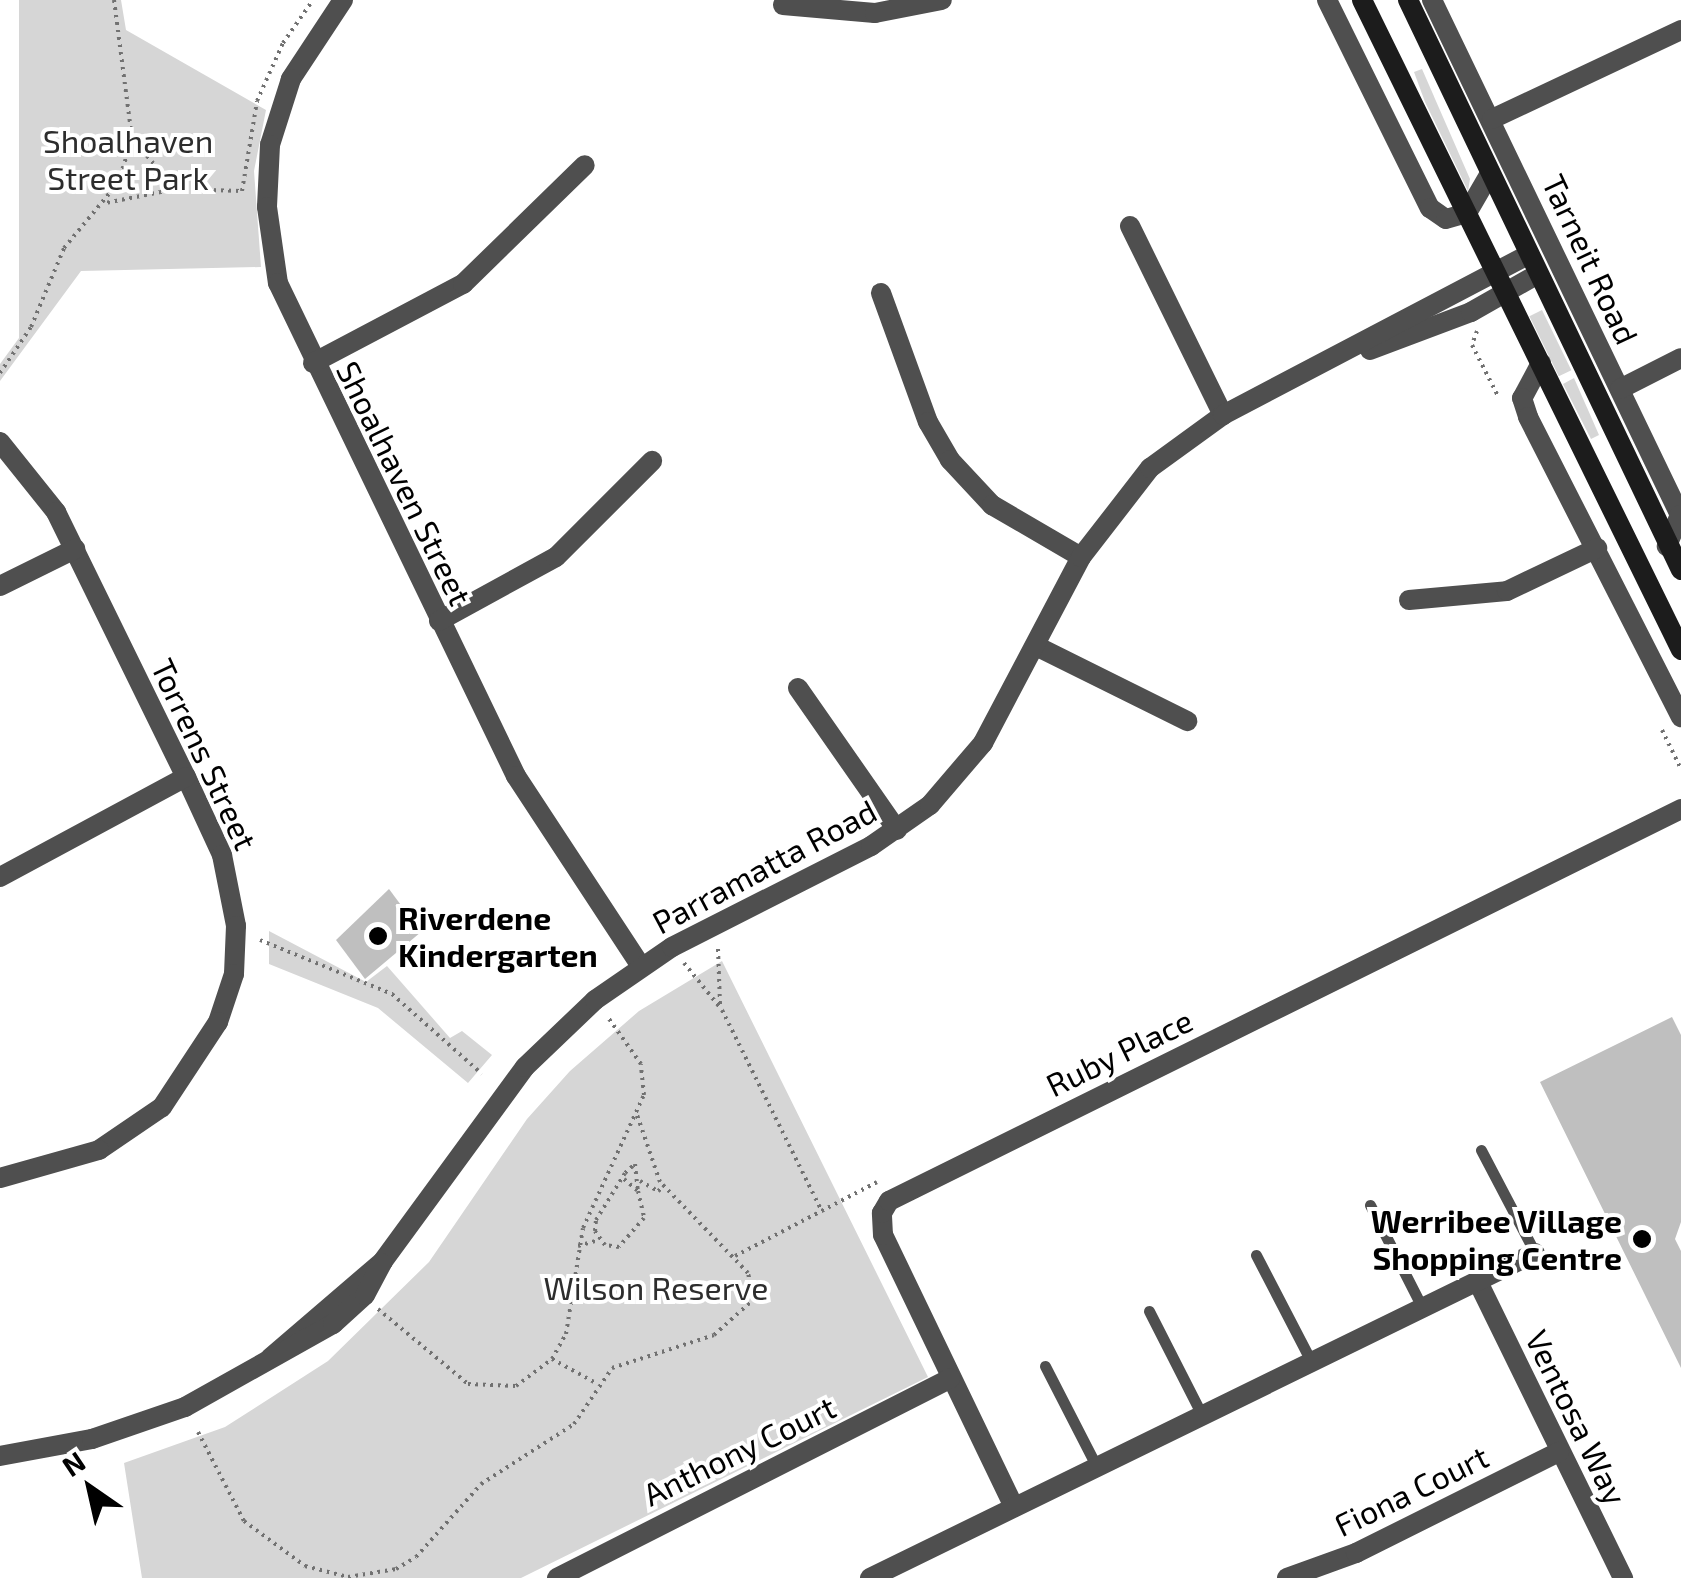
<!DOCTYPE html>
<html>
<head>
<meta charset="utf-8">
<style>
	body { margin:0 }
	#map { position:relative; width:1681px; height:1578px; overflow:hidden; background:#fff; font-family:"Exo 2",sans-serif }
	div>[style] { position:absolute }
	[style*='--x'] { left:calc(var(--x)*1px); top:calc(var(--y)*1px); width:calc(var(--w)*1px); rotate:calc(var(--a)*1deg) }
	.green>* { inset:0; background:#d6d6d6; transform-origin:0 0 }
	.building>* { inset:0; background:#bfbfbf }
	.path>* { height:4px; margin-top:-2px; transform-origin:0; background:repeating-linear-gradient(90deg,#717171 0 2.5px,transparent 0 7.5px) }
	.lane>* { height:11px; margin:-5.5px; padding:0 5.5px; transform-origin:5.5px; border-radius:5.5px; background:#4f4f4f }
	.street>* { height:20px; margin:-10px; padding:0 10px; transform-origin:10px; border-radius:10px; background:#4f4f4f }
	.secondary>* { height:20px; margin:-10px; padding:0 10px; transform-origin:10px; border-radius:10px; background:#1c1c1c }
	.dots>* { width:28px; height:28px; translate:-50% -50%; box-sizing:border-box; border:5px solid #fff; border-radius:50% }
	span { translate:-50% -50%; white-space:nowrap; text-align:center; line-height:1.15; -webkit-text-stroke:8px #fff; paint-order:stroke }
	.park-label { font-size:32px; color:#2d2d2d }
	.street-label { font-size:32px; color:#000 }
	.poi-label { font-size:32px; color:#000; font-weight:700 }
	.left { translate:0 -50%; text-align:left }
	.right { translate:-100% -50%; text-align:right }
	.north { position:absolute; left:40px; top:1438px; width:100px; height:100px; -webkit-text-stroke:8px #fff; paint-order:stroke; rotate:326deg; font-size:28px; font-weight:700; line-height:40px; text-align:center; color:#000 }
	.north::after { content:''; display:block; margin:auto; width:35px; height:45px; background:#000; clip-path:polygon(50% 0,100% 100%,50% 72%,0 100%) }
</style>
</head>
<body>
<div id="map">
	<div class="green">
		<div style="clip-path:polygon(19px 0,121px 0,126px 30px,266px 110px,254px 171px,261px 267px,81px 271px,0 381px,0 364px,19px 338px)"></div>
		<div style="clip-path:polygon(1422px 69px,1470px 179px,1468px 191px,1425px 102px,1414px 72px)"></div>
		<div style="left:1542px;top:310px;width:67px;height:14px;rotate:64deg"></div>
		<div style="clip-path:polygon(1574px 378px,1599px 435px,1591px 439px,1563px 384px)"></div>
		<div style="clip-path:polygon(269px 931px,366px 982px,387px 966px,450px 1038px,462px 1031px,492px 1055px,468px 1083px,378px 1008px,269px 964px)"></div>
		<div style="clip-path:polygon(722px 961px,928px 1377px,521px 1578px,142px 1578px,124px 1463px,225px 1427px,328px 1361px,429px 1262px,527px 1119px,570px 1071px,639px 1011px)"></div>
	</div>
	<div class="building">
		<div style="clip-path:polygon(389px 889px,421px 932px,365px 979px,336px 940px)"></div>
		<div style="clip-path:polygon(1672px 1017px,1681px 1035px,1681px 1222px,1675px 1239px,1681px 1251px,1681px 1368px,1540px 1082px)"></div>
	</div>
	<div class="path">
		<div style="--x:114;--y:0;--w:140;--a:82.6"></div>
		<div style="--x:176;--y:189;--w:66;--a:1.7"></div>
		<div style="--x:242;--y:191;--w:91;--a:-80.5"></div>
		<div style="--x:257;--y:101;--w:64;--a:-65.9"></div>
		<div style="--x:283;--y:43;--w:52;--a:-55.1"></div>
		<div style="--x:1477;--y:331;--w:15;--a:110"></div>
		<div style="--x:1472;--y:345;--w:59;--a:63"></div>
		<div style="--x:0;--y:373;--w:55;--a:-56"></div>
		<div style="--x:31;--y:327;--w:86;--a:-67.3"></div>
		<div style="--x:64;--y:248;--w:85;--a:-50.3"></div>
		<div style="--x:118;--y:183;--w:46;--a:-72.3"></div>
		<div style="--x:132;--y:139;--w:67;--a:48.7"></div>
		<div style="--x:176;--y:189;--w:72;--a:168.8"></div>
		<div style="--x:1662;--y:730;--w:43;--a:64"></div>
		<div style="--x:260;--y:940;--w:143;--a:22.2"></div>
		<div style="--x:392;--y:994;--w:120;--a:41.6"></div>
		<div style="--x:718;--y:949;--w:55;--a:87.9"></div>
		<div style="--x:684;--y:963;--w:60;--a:51"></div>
		<div style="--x:722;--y:1010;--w:222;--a:63.6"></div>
		<div style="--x:624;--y:1179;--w:18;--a:41"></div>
		<div style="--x:638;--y:1191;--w:28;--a:77"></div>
		<div style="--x:644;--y:1218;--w:38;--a:131"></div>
		<div style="--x:619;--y:1247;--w:14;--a:-172"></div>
		<div style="--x:605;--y:1245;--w:17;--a:-126"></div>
		<div style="--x:595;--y:1231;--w:11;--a:-85"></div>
		<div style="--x:596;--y:1220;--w:55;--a:-58.3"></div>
		<div style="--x:625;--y:1173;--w:13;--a:-42"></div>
		<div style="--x:635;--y:1164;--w:27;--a:84"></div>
		<div style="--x:640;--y:1181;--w:21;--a:29"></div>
		<div style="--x:658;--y:1191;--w:7;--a:-34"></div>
		<div style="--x:578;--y:1246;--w:22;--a:-16"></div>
		<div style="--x:735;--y:1256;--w:160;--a:-27.5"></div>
		<div style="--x:378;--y:1309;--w:117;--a:39.8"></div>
		<div style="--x:468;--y:1384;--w:48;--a:2.4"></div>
		<div style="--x:516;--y:1386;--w:45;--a:-36.9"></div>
		<div style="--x:552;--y:1359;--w:29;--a:-61"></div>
		<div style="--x:566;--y:1334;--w:107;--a:-80.9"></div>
		<div style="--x:583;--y:1228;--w:146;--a:-65.4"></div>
		<div style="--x:644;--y:1095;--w:31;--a:-96"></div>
		<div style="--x:641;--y:1064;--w:59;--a:-125.3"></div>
		<div style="--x:552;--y:1359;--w:50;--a:28.6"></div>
		<div style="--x:198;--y:1432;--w:100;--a:62.7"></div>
		<div style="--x:244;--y:1521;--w:76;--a:36.4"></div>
		<div style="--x:305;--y:1566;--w:44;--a:14.3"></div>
		<div style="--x:348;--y:1577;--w:49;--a:-9.5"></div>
		<div style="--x:396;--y:1569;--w:23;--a:-31"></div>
		<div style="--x:416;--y:1557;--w:98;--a:-48.3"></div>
		<div style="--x:481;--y:1484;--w:111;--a:-32.8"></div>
		<div style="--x:574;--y:1424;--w:68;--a:-55.8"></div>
		<div style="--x:612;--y:1368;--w:107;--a:-17.9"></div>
		<div style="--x:714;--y:1335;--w:54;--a:-42"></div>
		<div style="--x:754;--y:1299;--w:27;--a:-103"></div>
		<div style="--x:748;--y:1273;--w:127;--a:-134"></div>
		<div style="--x:660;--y:1182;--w:74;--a:-108.9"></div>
	</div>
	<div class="lane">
		<div style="--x:1481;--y:1150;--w:116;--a:62.3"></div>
		<div style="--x:1370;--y:1205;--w:114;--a:63"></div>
		<div style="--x:1256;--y:1255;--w:119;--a:62.6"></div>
		<div style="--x:1149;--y:1311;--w:117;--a:63"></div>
		<div style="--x:1045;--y:1366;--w:114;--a:62.8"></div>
	</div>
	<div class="street">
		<div style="--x:343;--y:0;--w:95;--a:123.4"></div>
		<div style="--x:291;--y:79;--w:69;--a:107.7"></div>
		<div style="--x:270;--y:145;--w:62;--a:92.8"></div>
		<div style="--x:267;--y:207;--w:77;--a:81.8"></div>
		<div style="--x:278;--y:283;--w:547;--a:64.23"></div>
		<div style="--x:516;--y:776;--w:227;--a:56.7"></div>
		<div style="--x:1327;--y:0;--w:232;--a:63.7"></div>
		<div style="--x:1430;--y:208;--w:19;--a:35"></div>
		<div style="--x:1446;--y:219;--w:22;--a:-16"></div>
		<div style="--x:1467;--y:213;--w:44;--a:-59.9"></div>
		<div style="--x:1432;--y:0;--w:572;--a:64.29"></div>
		<div style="--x:1680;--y:515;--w:34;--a:113"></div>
		<div style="--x:783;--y:5;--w:92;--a:5"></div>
		<div style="--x:875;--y:13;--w:68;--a:-11"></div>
		<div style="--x:1492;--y:119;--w:209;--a:-25.2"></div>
		<div style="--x:1130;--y:226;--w:211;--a:63.8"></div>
		<div style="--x:881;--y:293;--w:137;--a:70"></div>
		<div style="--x:928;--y:422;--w:44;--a:59.9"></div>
		<div style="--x:950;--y:460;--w:62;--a:47"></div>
		<div style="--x:992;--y:505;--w:103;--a:30.3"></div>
		<div style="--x:1370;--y:350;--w:108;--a:-20.6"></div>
		<div style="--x:1471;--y:312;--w:77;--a:-29.6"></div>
		<div style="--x:313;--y:363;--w:170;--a:-27.8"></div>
		<div style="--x:463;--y:284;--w:170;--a:-44.3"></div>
		<div style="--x:1541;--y:363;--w:40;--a:118"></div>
		<div style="--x:1522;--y:398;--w:20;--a:72"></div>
		<div style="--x:1528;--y:417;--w:337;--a:63"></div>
		<div style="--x:1620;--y:389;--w:68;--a:-26.9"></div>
		<div style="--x:0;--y:442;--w:90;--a:51.3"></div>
		<div style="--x:56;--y:512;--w:295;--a:63.9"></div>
		<div style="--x:186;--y:777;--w:86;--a:65.2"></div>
		<div style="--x:222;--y:855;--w:72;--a:78.8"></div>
		<div style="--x:236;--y:926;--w:48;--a:92.4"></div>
		<div style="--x:234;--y:974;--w:51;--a:108.4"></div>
		<div style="--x:218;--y:1022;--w:102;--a:123.4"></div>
		<div style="--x:162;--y:1107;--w:76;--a:145.7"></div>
		<div style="--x:99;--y:1150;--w:103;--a:164.2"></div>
		<div style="--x:0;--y:586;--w:84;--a:-26.3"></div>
		<div style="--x:1409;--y:600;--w:98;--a:-5.2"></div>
		<div style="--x:1507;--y:591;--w:100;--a:-25.5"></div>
		<div style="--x:439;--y:621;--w:133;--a:-28.7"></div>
		<div style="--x:556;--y:557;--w:136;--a:-45"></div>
		<div style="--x:1036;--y:646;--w:169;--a:26.4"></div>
		<div style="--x:798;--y:688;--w:173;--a:55.1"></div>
		<div style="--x:0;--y:877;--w:211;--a:-28.3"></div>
		<div style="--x:1478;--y:1282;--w:330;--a:63.9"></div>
		<div style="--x:270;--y:1358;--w:149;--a:-40.6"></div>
		<div style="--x:383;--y:1261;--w:240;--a:-53.8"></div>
		<div style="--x:525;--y:1067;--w:97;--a:-43.7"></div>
		<div style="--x:595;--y:1000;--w:93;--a:-34.5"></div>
		<div style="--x:672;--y:947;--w:223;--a:-26.9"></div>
		<div style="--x:871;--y:846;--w:72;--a:-34.8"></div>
		<div style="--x:930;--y:805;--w:82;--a:-49.5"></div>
		<div style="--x:983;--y:743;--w:210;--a:-62.2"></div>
		<div style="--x:1081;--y:557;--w:113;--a:-52.2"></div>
		<div style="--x:1150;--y:468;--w:90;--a:-36"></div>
		<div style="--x:1223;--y:415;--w:344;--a:-27.7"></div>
		<div style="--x:0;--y:1456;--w:94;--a:-10.5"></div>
		<div style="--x:92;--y:1439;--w:98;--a:-19"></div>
		<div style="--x:185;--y:1407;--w:170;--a:-29.3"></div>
		<div style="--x:333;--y:1324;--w:43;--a:-42.2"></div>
		<div style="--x:365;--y:1295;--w:36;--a:-62"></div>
		<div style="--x:1014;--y:1507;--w:302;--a:-115.7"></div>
		<div style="--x:883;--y:1235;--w:22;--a:-93"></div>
		<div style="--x:882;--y:1213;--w:14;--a:-60"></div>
		<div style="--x:889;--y:1201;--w:884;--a:-26.33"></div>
		<div style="--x:557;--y:1578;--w:441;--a:-26.9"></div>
		<div style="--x:870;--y:1578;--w:740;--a:-26.05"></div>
		<div style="--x:1287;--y:1578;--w:73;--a:-19.9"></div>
		<div style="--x:1356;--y:1553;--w:227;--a:-26.5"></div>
	</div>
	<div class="secondary">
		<div style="--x:1362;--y:0;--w:724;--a:63.86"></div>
		<div style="--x:1408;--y:0;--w:632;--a:64.41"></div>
	</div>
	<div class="dots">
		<div style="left:378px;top:936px;background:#000"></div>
		<div style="left:1642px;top:1239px;background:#000"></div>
	</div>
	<div class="park-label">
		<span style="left:128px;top:159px">Shoalhaven<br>Street Park</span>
		<span style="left:656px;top:1287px">Wilson Reserve</span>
	</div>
	<div class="street-label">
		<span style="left:1591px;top:259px;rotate:65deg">Tarneit Road</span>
		<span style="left:405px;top:483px;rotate:64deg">Shoalhaven Street</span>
		<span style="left:205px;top:754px;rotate:65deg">Torrens Street</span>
		<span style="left:764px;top:866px;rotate:-28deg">Parramatta Road</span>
		<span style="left:1119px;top:1052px;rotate:-26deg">Ruby Place</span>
		<span style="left:1577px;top:1417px;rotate:64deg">Ventosa Way</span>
		<span style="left:739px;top:1450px;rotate:-26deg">Anthony Court</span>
		<span style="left:1411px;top:1490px;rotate:-26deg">Fiona Court</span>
	</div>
	<div class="poi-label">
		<span class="left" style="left:398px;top:936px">Riverdene<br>Kindergarten</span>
		<span class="right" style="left:1622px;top:1239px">Werribee Village<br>Shopping Centre</span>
	</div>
	<div class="north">N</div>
</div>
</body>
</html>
